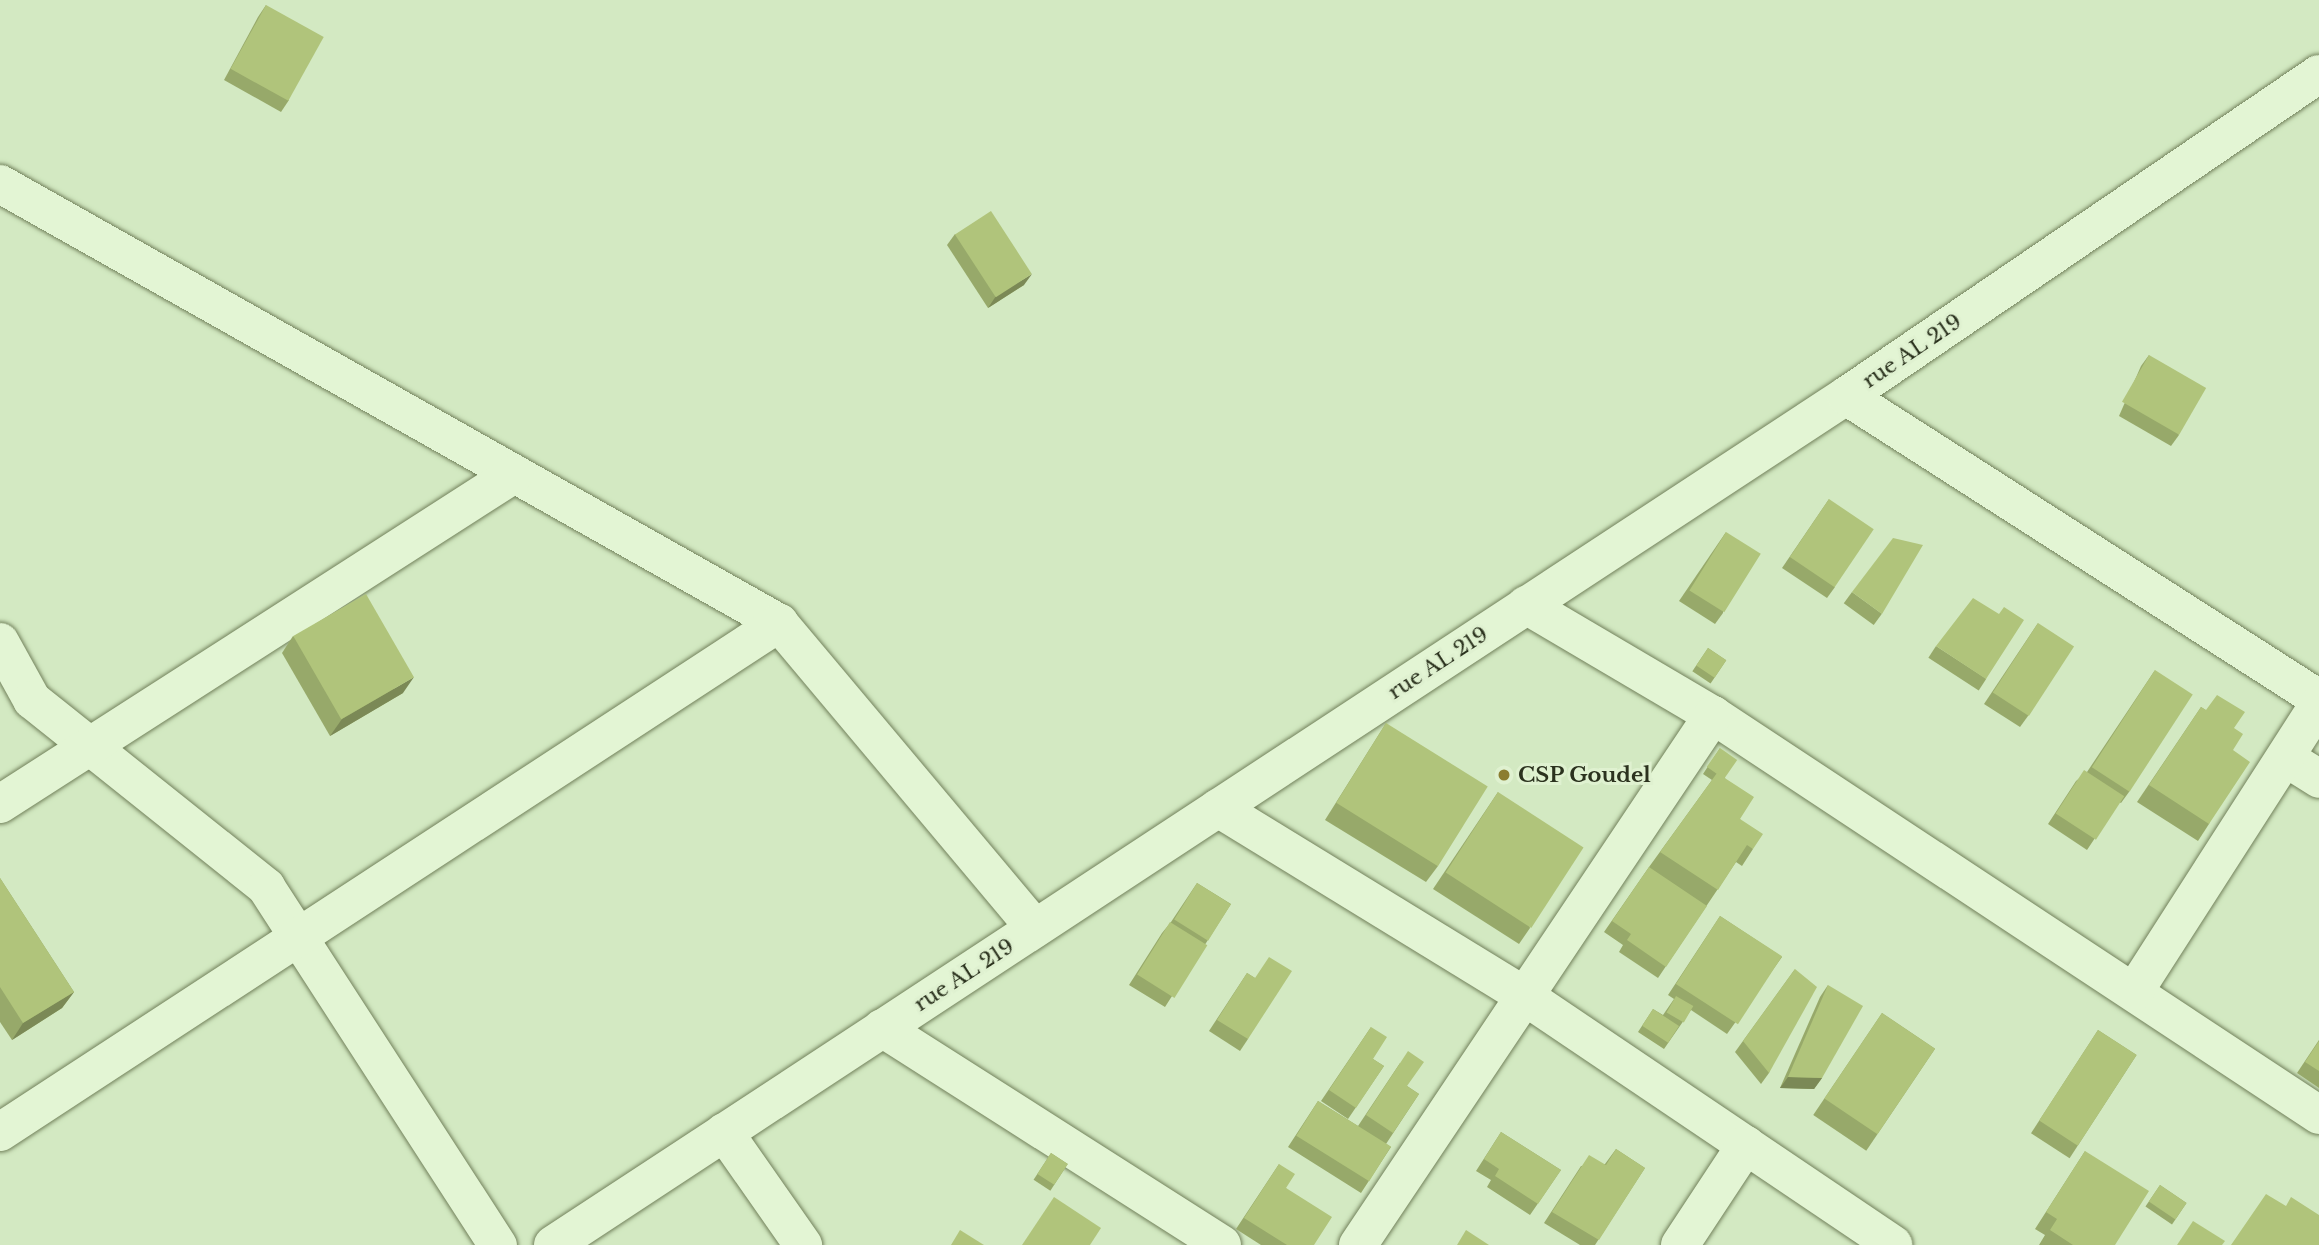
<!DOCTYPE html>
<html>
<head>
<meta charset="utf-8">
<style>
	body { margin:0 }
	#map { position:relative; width:2319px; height:1245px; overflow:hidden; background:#d3e9c2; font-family:"Libre Baskerville",serif }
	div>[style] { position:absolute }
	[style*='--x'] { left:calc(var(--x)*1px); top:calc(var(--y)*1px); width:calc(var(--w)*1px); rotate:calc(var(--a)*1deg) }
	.roads { filter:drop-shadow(0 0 2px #72815b) drop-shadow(0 0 2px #72815b) }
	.minor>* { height:38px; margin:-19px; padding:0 19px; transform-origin:19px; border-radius:19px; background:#e3f5d4 }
	.wall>* { inset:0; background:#97a96a; transform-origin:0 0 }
	.shaded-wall>* { inset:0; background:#7b8956 }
	.building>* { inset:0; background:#b0c47b; transform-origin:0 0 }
	.dots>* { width:19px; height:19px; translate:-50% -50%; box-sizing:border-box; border:4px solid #dff1d0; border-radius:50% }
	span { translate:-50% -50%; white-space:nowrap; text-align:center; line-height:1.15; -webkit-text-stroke:6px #dff1d0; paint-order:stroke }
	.street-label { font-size:21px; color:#2b321e }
	.poi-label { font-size:21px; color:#2b321e; font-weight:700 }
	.left { translate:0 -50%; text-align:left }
</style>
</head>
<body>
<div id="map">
	<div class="roads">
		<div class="minor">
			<div style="--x:0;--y:184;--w:894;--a:29.4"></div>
			<div style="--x:779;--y:623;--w:398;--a:50"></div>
			<div style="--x:1846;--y:396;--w:562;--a:32.64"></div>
			<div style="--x:1526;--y:605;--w:217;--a:30.5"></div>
			<div style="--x:1713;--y:715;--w:726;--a:33.43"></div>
			<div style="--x:0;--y:642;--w:66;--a:61.1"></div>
			<div style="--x:32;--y:700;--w:300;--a:38.6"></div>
			<div style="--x:266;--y:887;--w:427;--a:57.1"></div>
			<div style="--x:2286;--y:758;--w:39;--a:32"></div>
			<div style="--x:0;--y:804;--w:611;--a:-32.7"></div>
			<div style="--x:1218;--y:808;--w:361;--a:31.5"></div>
			<div style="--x:1526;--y:997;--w:443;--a:34"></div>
			<div style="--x:2134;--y:992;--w:342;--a:-57.3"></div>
			<div style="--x:882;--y:1028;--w:403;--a:32.5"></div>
			<div style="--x:0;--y:1132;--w:931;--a:-33.16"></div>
			<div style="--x:724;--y:1132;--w:138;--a:55"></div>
			<div style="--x:553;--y:1245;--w:1547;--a:-33.29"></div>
			<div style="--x:1846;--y:396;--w:572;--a:-34.25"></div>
			<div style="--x:1358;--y:1245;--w:638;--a:-56.19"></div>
			<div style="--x:1680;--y:1245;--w:120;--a:-56.6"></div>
		</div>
	</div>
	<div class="wall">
		<div style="clip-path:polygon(266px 5px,289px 100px,281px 112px,224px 80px,258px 17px)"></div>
		<div style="clip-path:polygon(955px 234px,1024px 285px,988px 308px,947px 245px)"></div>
		<div style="clip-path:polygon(2149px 355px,2179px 435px,2171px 446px,2119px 416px,2141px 366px)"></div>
		<div style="clip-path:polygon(1829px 499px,1835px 587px,1827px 598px,1782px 568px)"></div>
		<div style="clip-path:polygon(1726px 532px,1723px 613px,1715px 624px,1679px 601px)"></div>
		<div style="left:1852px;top:592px;width:37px;height:14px;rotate:36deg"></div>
		<div style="clip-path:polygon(2038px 623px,2028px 716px,2020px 727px,1984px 704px)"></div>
		<div style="clip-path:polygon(293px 636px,403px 693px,330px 736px,282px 653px)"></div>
		<div style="left:1936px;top:646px;width:60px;height:14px;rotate:33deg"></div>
		<div style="left:1708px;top:648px;width:22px;height:28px;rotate:34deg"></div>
		<div style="clip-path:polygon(2155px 670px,2129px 792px,2121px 803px,2119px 802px,2087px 850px,2048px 824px,2076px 781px,2087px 772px)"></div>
		<div style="clip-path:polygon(2201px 707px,2234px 728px,2233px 750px,2209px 824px,2198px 841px,2137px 802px)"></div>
		<div style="clip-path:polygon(1386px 723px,1438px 866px,1426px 882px,1325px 820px)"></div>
		<div style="clip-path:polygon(1720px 748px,1725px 778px,1740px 819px,1753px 849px,1742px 866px,1736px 862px,1658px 978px,1619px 952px,1623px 945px,1604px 932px,1649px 867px,1712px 780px,1703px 774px)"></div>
		<div style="clip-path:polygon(1498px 792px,1530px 928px,1519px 944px,1433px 889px)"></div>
		<div style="clip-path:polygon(0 878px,74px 992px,62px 1008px,12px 1040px,0 1022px)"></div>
		<div style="clip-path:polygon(1197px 883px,1231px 904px,1165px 1007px,1129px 985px,1162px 933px,1171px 922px)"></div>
		<div style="clip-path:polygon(1720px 916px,1782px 957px,1727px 1034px,1691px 1010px,1664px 1049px,1638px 1032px,1653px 1009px,1663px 1015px,1674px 999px,1668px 995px)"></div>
		<div style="clip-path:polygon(1795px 969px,1769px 1073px,1761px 1084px,1735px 1052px)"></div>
		<div style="clip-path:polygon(1247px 973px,1255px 978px,1248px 1039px,1240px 1051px,1209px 1031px)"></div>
		<div style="clip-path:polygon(1828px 985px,1822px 1078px,1814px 1089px,1780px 1088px,1820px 997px)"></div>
		<div style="left:1882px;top:1013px;width:64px;height:123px;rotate:34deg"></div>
		<div style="clip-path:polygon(1371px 1027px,1373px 1059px,1384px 1066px,1348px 1119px,1321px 1101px)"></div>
		<div style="left:2098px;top:1030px;width:46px;height:123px;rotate:33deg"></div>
		<div style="clip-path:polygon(2319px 1040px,2319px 1088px,2297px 1073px)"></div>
		<div style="clip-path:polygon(1400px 1063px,1407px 1086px,1419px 1094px,1386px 1144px,1391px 1147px,1361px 1193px,1288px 1147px,1318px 1101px,1358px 1126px)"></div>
		<div style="clip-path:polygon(1501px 1132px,1561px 1170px,1530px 1215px,1487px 1187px,1491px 1180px,1476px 1171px)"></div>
		<div style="clip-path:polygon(1616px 1149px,1645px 1168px,1595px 1245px,1580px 1245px,1544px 1223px,1581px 1166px,1605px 1164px)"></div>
		<div style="clip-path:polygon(2085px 1151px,2115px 1245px,2039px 1245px,2045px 1235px,2035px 1229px)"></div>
		<div style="left:1051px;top:1153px;width:20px;height:32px;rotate:33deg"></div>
		<div style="clip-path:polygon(1279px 1164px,1286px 1188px,1314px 1245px,1261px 1245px,1236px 1229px)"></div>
		<div style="left:2160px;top:1185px;width:32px;height:26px;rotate:34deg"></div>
	</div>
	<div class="shaded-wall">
		<div style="clip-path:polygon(1032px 274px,1024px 285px,988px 308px,996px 296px)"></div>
		<div style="clip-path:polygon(414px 677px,403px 693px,330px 736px,342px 719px)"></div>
		<div style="clip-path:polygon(74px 992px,62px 1008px,12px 1040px,23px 1023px)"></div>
		<div style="clip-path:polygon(1788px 1077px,1822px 1078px,1814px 1089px,1780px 1088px)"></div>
	</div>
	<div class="building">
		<div style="left:266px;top:5px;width:66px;height:73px;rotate:29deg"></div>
		<div style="left:991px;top:211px;width:75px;height:43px;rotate:57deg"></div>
		<div style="left:2149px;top:355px;width:66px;height:54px;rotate:30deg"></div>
		<div style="left:1829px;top:499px;width:54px;height:70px;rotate:34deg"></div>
		<div style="left:1726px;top:532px;width:41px;height:69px;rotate:32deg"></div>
		<div style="clip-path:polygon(1893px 538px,1923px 545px,1882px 614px,1852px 592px)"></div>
		<div style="left:366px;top:594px;width:96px;height:84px;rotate:60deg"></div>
		<div style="clip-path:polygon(1973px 598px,1999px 614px,2004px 607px,2024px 620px,1986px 679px,1936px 646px)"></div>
		<div style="left:2038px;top:623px;width:43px;height:83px;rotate:33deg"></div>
		<div style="left:1708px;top:648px;width:22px;height:21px;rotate:34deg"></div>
		<div style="left:2155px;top:670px;width:45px;height:116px;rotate:33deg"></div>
		<div style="clip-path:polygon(2217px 695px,2245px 712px,2234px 728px,2243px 734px,2233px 750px,2250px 762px,2209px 824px,2149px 785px,2201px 707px,2206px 710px)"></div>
		<div style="left:1386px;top:723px;width:120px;height:94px;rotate:32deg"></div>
		<div style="left:1720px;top:748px;width:21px;height:23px;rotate:35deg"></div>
		<div style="left:2084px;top:770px;width:48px;height:52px;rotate:33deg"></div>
		<div style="clip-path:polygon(1717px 773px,1754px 797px,1740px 819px,1763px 834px,1753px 849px,1747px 845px,1718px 890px,1660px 852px)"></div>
		<div style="left:1498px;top:792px;width:102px;height:96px;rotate:33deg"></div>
		<div style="clip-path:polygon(1649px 867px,1707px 906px,1666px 967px,1627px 940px,1631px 934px,1612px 921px)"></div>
		<div style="clip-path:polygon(0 878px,74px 992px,23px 1023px,0 987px)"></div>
		<div style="left:1197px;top:883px;width:40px;height:43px;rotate:32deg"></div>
		<div style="left:1720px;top:916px;width:74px;height:81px;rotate:33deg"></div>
		<div style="left:1170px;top:922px;width:44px;height:62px;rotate:32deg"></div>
		<div style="clip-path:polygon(1269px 957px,1292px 971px,1248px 1039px,1217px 1020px,1247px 973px,1255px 978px)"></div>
		<div style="clip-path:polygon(1795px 969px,1817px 987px,1769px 1073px,1743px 1041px)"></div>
		<div style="clip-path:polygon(1828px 985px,1863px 1006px,1822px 1078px,1788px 1077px)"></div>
		<div style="left:1676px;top:996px;width:20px;height:19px;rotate:30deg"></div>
		<div style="left:1653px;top:1009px;width:31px;height:20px;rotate:33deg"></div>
		<div style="left:1882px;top:1013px;width:64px;height:103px;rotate:34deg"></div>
		<div style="clip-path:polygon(1371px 1027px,1387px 1037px,1373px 1059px,1384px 1066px,1356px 1108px,1329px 1090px)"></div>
		<div style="left:2098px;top:1030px;width:46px;height:108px;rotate:33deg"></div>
		<div style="clip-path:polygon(2319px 1041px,2319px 1071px,2305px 1062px)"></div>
		<div style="clip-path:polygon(1408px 1051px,1424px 1062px,1407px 1086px,1419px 1094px,1393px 1133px,1366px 1115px)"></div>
		<div style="left:1318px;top:1101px;width:86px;height:41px;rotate:32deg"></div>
		<div style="clip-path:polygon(1501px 1132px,1561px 1170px,1538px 1204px,1495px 1176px,1499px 1169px,1484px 1159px)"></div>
		<div style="clip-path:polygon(1616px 1149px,1645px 1168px,1599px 1240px,1552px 1212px,1589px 1155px,1606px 1165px)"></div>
		<div style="clip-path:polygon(2085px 1151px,2149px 1191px,2115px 1245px,2073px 1245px,2050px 1230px,2057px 1219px,2046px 1212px)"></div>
		<div style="left:1051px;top:1153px;width:20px;height:25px;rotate:33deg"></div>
		<div style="clip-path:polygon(1279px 1164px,1295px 1174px,1286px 1188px,1332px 1217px,1314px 1245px,1287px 1245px,1244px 1218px)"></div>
		<div style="left:2160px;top:1185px;width:32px;height:20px;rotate:34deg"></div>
		<div style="clip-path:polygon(2266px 1194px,2286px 1206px,2291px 1197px,2319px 1215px,2319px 1245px,2231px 1245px)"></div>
		<div style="clip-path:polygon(1054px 1197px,1101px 1228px,1090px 1245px,1022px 1245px)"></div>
		<div style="clip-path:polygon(2193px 1221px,2225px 1241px,2222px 1245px,2177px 1245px)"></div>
		<div style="clip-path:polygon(960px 1230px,984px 1245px,951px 1245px)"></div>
		<div style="clip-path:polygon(1466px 1230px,1489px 1245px,1457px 1245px)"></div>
	</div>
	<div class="dots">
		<div style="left:1504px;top:775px;background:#8b7d30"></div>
	</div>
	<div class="street-label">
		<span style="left:1912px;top:351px;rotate:-34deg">rue AL 219</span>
		<span style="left:1438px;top:663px;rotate:-33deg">rue AL 219</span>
		<span style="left:964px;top:975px;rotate:-33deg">rue AL 219</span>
	</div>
	<div class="poi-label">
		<span class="left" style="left:1518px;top:775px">CSP Goudel</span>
	</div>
</div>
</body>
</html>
